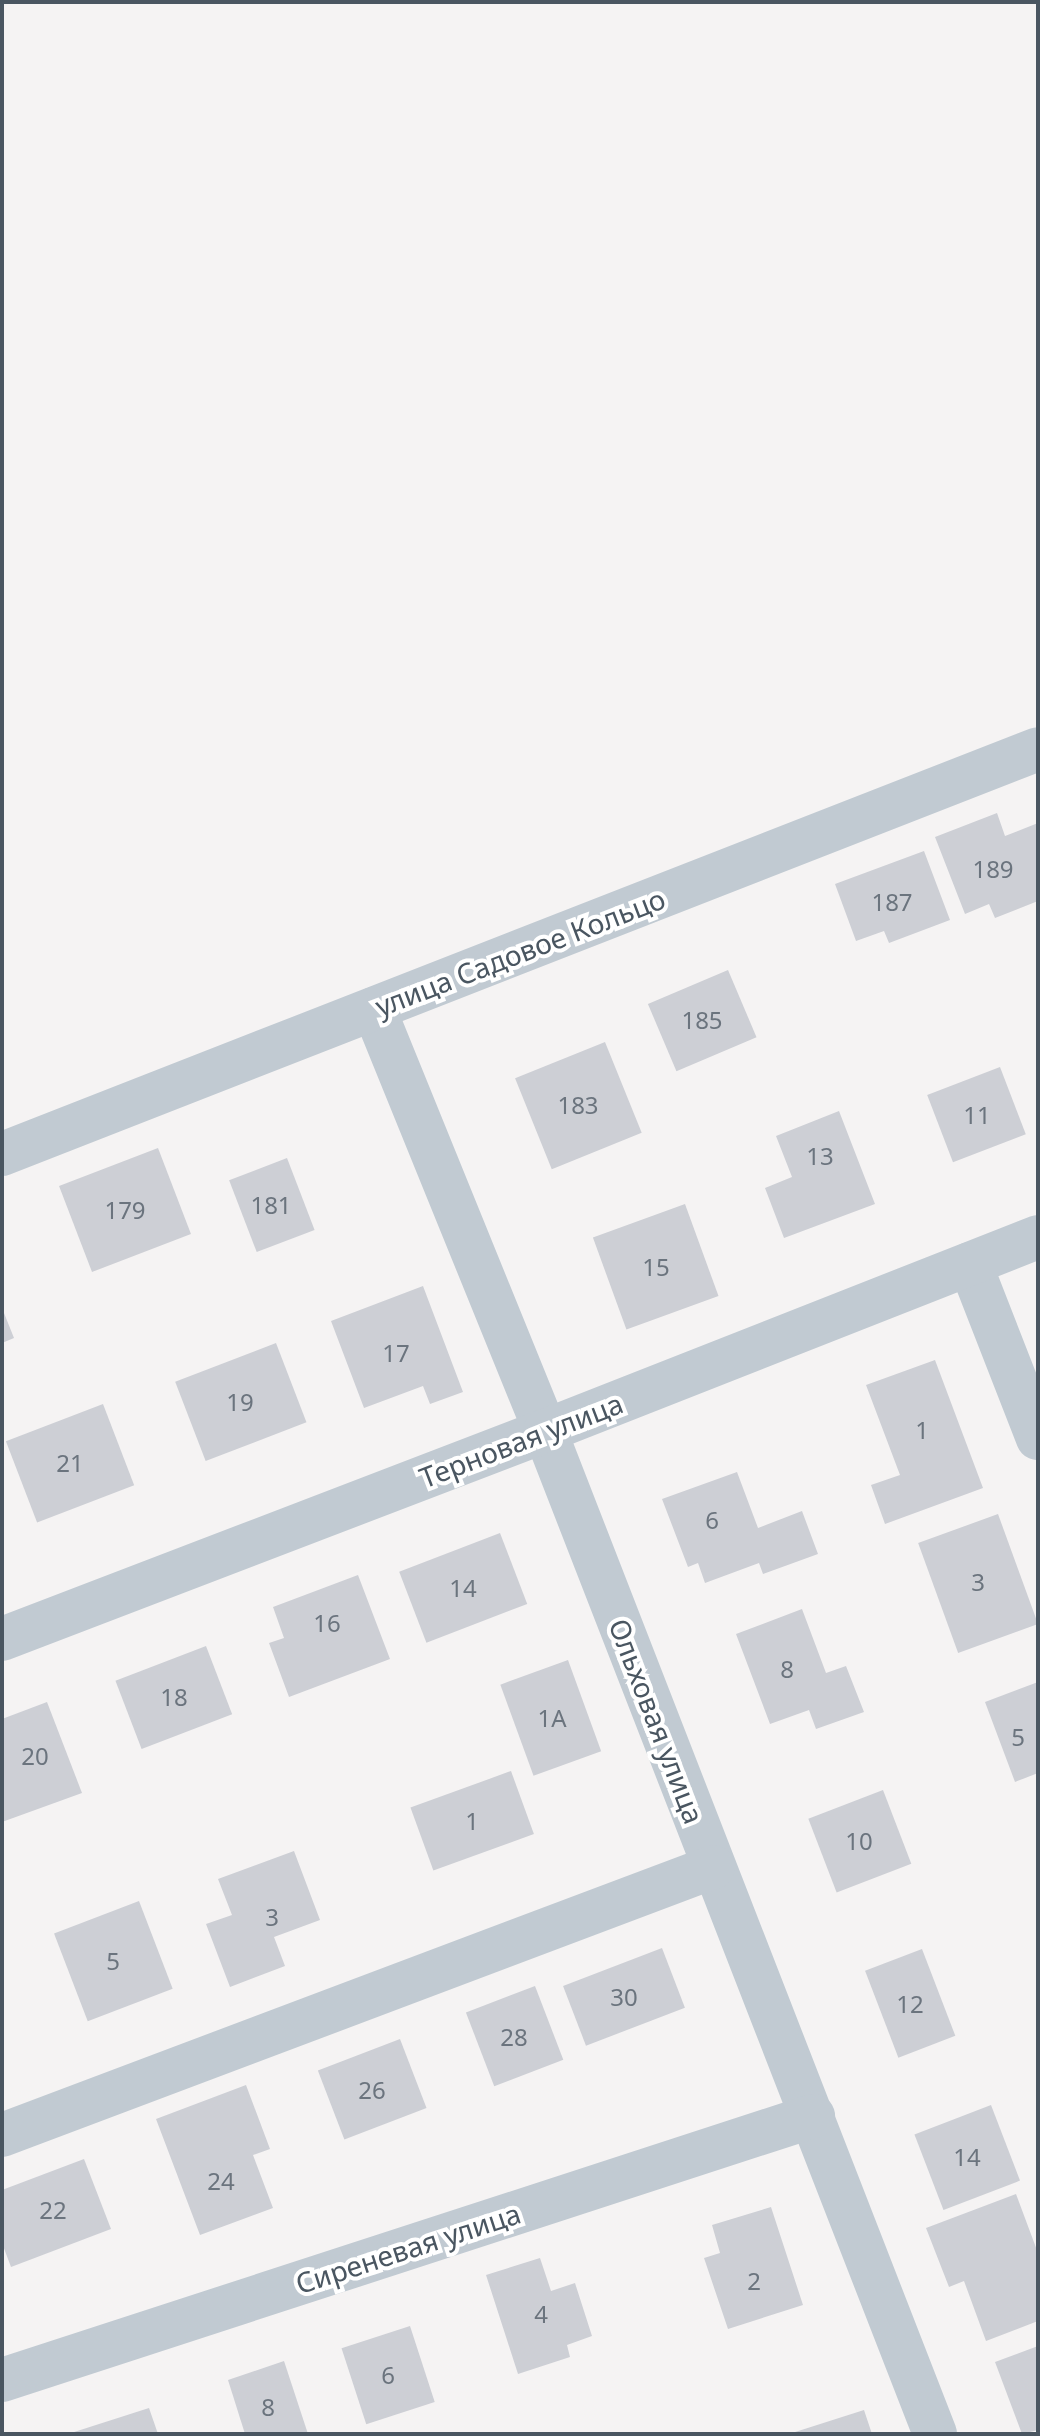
<!DOCTYPE html>
<html>
<head>
<meta charset="utf-8">
<style>
	body { margin:0 }
	#map { position:relative; width:1040px; height:2436px; overflow:hidden; background:#f5f3f3; font-family:"Noto Sans",sans-serif }
	div>[style] { position:absolute }
	[style*='--x'] { left:calc(var(--x)*1px); top:calc(var(--y)*1px); width:calc(var(--w)*1px); rotate:calc(var(--a)*1deg) }
	.building>* { inset:0; background:#cdcfd5; transform-origin:0 0 }
	.minor>* { height:44px; margin:-22px; padding:0 22px; transform-origin:22px; border-radius:22px; background:#c1cad2 }
	span { translate:-50% -50%; white-space:nowrap; text-align:center; line-height:1.15; -webkit-text-stroke:8px #fff; paint-order:stroke }
	.number-label { font-size:24px; color:#6b747e }
	.number-label span { -webkit-text-stroke-width:0 }
	.street-label { font-size:28px; color:#4a5661 }
	.frame { position:absolute; inset:0; border:4px solid #4a5661; pointer-events:none }
</style>
</head>
<body>
<div id="map">
	<div class="building">
		<div style="clip-path:polygon(997px 813px,1005px 836px,1038px 823px,1038px 901px,995px 918px,989px 904px,965px 914px,935px 837px)"></div>
		<div style="clip-path:polygon(924px 851px,950px 920px,889px 943px,884px 931px,856px 941px,835px 884px)"></div>
		<div style="left:728px;top:970px;width:73px;height:87px;rotate:67deg"></div>
		<div style="left:605px;top:1042px;width:98px;height:97px;rotate:68deg"></div>
		<div style="left:1000px;top:1067px;width:72px;height:78px;rotate:69deg"></div>
		<div style="clip-path:polygon(839px 1111px,875px 1204px,784px 1238px,765px 1188px,792px 1177px,776px 1136px)"></div>
		<div style="left:158px;top:1148px;width:92px;height:106px;rotate:69deg"></div>
		<div style="left:287px;top:1158px;width:77px;height:62px;rotate:69deg"></div>
		<div style="left:685px;top:1204px;width:98px;height:98px;rotate:70deg"></div>
		<div style="clip-path:polygon(423px 1286px,463px 1392px,430px 1404px,423px 1386px,364px 1408px,331px 1321px)"></div>
		<div style="clip-path:polygon(2px 1308px,14px 1338px,2px 1343px)"></div>
		<div style="left:276px;top:1343px;width:85px;height:108px;rotate:69deg"></div>
		<div style="clip-path:polygon(935px 1360px,983px 1488px,885px 1524px,871px 1485px,900px 1475px,866px 1385px)"></div>
		<div style="left:103px;top:1404px;width:87px;height:104px;rotate:69deg"></div>
		<div style="clip-path:polygon(737px 1472px,758px 1528px,802px 1511px,818px 1554px,763px 1574px,759px 1563px,705px 1583px,698px 1563px,688px 1567px,662px 1499px)"></div>
		<div style="left:998px;top:1514px;width:117px;height:85px;rotate:70deg"></div>
		<div style="left:500px;top:1533px;width:76px;height:108px;rotate:69deg"></div>
		<div style="clip-path:polygon(358px 1575px,390px 1659px,289px 1697px,269px 1643px,284px 1638px,273px 1607px)"></div>
		<div style="clip-path:polygon(802px 1609px,826px 1673px,846px 1666px,864px 1712px,816px 1729px,809px 1710px,770px 1724px,736px 1634px)"></div>
		<div style="left:206px;top:1646px;width:73px;height:97px;rotate:69deg"></div>
		<div style="left:568px;top:1660px;width:97px;height:72px;rotate:70deg"></div>
		<div style="clip-path:polygon(1038px 1682px,1038px 1773px,1015px 1782px,985px 1702px)"></div>
		<div style="clip-path:polygon(47px 1702px,82px 1793px,2px 1822px,2px 1719px)"></div>
		<div style="left:511px;top:1771px;width:67px;height:107px;rotate:70deg"></div>
		<div style="left:883px;top:1790px;width:79px;height:80px;rotate:69deg"></div>
		<div style="clip-path:polygon(294px 1851px,320px 1920px,274px 1937px,285px 1966px,230px 1987px,206px 1924px,232px 1915px,218px 1879px)"></div>
		<div style="left:139px;top:1901px;width:94px;height:91px;rotate:69deg"></div>
		<div style="left:662px;top:1948px;width:64px;height:106px;rotate:69deg"></div>
		<div style="left:922px;top:1949px;width:93px;height:61px;rotate:69deg"></div>
		<div style="left:535px;top:1986px;width:79px;height:74px;rotate:69deg"></div>
		<div style="left:400px;top:2039px;width:74px;height:88px;rotate:69deg"></div>
		<div style="clip-path:polygon(246px 2085px,270px 2149px,253px 2155px,273px 2208px,200px 2235px,156px 2119px)"></div>
		<div style="left:991px;top:2105px;width:81px;height:82px;rotate:69deg"></div>
		<div style="clip-path:polygon(84px 2159px,111px 2229px,11px 2267px,2px 2243px,2px 2190px)"></div>
		<div style="clip-path:polygon(1016px 2194px,1038px 2253px,1038px 2321px,986px 2341px,964px 2281px,949px 2287px,926px 2228px)"></div>
		<div style="clip-path:polygon(771px 2207px,803px 2305px,728px 2329px,704px 2258px,720px 2253px,712px 2225px)"></div>
		<div style="clip-path:polygon(540px 2258px,551px 2291px,575px 2283px,592px 2336px,567px 2345px,570px 2357px,518px 2374px,486px 2275px)"></div>
		<div style="left:410px;top:2326px;width:80px;height:72px;rotate:72deg"></div>
		<div style="clip-path:polygon(1038px 2346px,1038px 2430px,1022px 2434px,995px 2362px)"></div>
		<div style="clip-path:polygon(284px 2361px,308px 2434px,245px 2434px,228px 2380px)"></div>
		<div style="clip-path:polygon(149px 2408px,158px 2434px,71px 2434px,71px 2433px)"></div>
		<div style="clip-path:polygon(864px 2410px,872px 2434px,792px 2434px,792px 2433px)"></div>
	</div>
	<div class="minor">
		<div style="--x:374;--y:1009;--w:455;--a:67.9"></div>
		<div style="--x:545;--y:1431;--w:1076;--a:68.75"></div>
		<div style="--x:2;--y:1154;--w:1112;--a:-21.35"></div>
		<div style="--x:970;--y:1264;--w:187;--a:68.7"></div>
		<div style="--x:2;--y:1639;--w:581;--a:-20.96"></div>
		<div style="--x:545;--y:1431;--w:530;--a:-21.48"></div>
		<div style="--x:2;--y:2135;--w:760;--a:-20.65"></div>
		<div style="--x:2;--y:2380;--w:853;--a:-18.03"></div>
	</div>
	<div class="number-label">
		<span style="left:993px;top:869px">189</span>
		<span style="left:892px;top:902px">187</span>
		<span style="left:702px;top:1020px">185</span>
		<span style="left:578px;top:1105px">183</span>
		<span style="left:977px;top:1115px">11</span>
		<span style="left:820px;top:1156px">13</span>
		<span style="left:271px;top:1205px">181</span>
		<span style="left:125px;top:1210px">179</span>
		<span style="left:656px;top:1267px">15</span>
		<span style="left:396px;top:1353px">17</span>
		<span style="left:240px;top:1402px">19</span>
		<span style="left:922px;top:1430px">1</span>
		<span style="left:70px;top:1463px">21</span>
		<span style="left:712px;top:1520px">6</span>
		<span style="left:978px;top:1582px">3</span>
		<span style="left:463px;top:1588px">14</span>
		<span style="left:327px;top:1623px">16</span>
		<span style="left:787px;top:1669px">8</span>
		<span style="left:174px;top:1697px">18</span>
		<span style="left:552px;top:1718px">1А</span>
		<span style="left:1018px;top:1737px">5</span>
		<span style="left:35px;top:1756px">20</span>
		<span style="left:472px;top:1821px">1</span>
		<span style="left:859px;top:1841px">10</span>
		<span style="left:272px;top:1917px">3</span>
		<span style="left:113px;top:1961px">5</span>
		<span style="left:624px;top:1997px">30</span>
		<span style="left:910px;top:2004px">12</span>
		<span style="left:514px;top:2037px">28</span>
		<span style="left:372px;top:2090px">26</span>
		<span style="left:967px;top:2157px">14</span>
		<span style="left:221px;top:2181px">24</span>
		<span style="left:53px;top:2210px">22</span>
		<span style="left:754px;top:2281px">2</span>
		<span style="left:541px;top:2314px">4</span>
		<span style="left:388px;top:2375px">6</span>
		<span style="left:268px;top:2407px">8</span>
	</div>
	<div class="street-label">
		<span style="left:520px;top:952px;rotate:-21deg">улица Садовое Кольцо</span>
		<span style="left:521px;top:1440px;rotate:-21deg">Терновая улица</span>
		<span style="left:657px;top:1721px;rotate:69deg">Ольховая улица</span>
		<span style="left:408px;top:2248px;rotate:-18deg">Сиреневая улица</span>
	</div>
	<div class="frame"></div>
</div>
</body>
</html>
